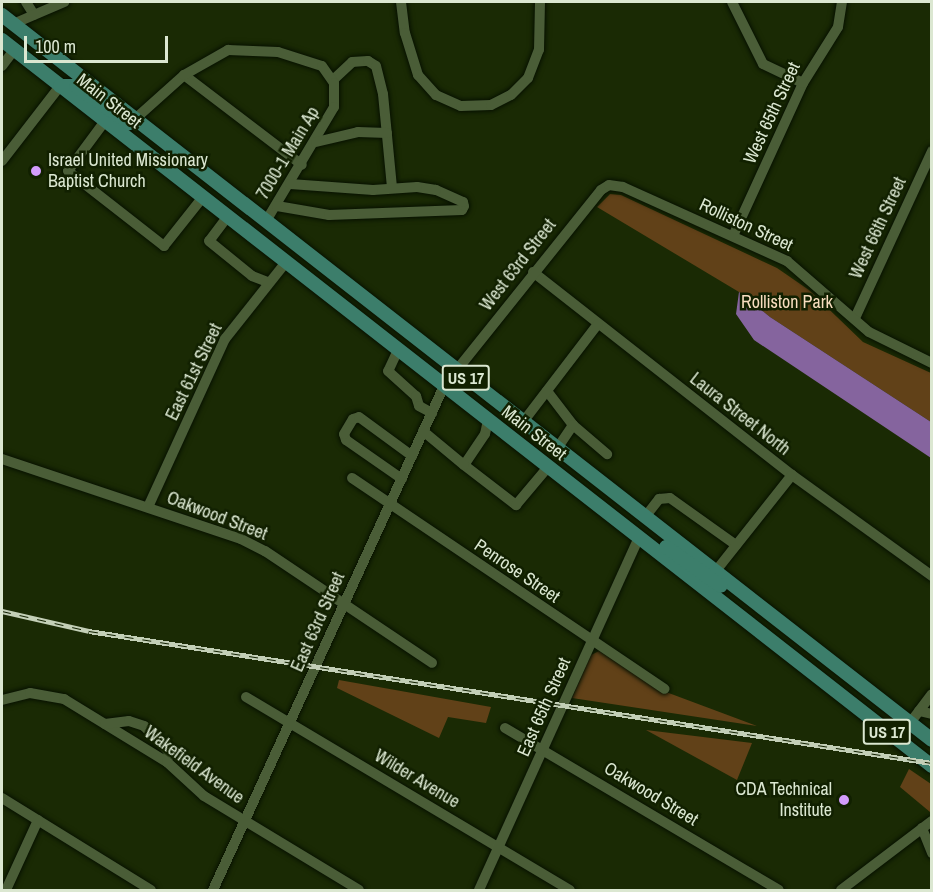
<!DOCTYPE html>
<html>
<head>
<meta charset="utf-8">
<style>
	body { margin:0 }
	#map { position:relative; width:933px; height:892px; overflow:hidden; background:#1a2a04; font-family:"Archivo Narrow",sans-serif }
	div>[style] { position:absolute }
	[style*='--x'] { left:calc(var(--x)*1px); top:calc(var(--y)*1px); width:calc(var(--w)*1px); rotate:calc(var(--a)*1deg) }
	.green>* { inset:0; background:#614118 }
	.water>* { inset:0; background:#85649e }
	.roads { filter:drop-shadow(0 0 2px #071100) drop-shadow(0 0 2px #071100) }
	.minor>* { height:10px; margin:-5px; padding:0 5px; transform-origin:5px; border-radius:5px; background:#4a5d37 }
	.major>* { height:14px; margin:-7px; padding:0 7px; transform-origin:7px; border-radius:7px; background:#3c7e6b }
	.rail>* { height:5px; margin-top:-2.5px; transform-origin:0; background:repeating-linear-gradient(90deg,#112000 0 9px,#c3cfb7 0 18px); box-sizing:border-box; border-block:2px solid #c3cfb7 }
	.dots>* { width:16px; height:16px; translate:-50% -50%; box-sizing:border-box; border:3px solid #112000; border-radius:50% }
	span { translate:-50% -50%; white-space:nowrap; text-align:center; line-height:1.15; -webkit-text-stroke:5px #112000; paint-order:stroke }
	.shield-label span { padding:2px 4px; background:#112000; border:2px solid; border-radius:4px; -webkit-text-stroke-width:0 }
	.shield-label { font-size:16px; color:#dbe7d1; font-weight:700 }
	.street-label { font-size:18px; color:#dbe7d1 }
	.poi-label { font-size:18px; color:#dbe7d1 }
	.left { translate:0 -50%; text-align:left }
	.right { translate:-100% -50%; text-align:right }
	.park-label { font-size:18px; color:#f8ddbf }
	.frame { position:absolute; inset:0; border:3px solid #dbe7d1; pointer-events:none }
	.scale { position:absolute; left:24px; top:36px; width:144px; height:27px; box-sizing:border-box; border:3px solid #dbe7d1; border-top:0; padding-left:8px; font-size:18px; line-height:21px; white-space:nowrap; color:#dbe7d1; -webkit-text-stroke:4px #112000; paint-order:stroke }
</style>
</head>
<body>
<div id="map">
	<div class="green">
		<div style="clip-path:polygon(610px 194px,621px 195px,777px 268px,809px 290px,863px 342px,931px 373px,931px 422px,770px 317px,739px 292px,597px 207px)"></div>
		<div style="clip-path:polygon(599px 651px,658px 689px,757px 726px,572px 698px,591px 655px)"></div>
		<div style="clip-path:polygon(339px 680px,491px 707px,486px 723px,448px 717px,439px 738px,337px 688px)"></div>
		<div style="clip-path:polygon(646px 730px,752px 743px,737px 780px)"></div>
		<div style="clip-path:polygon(909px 769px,931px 784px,930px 812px,900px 787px)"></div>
	</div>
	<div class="water">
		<div style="clip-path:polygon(739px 292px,770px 317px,931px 422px,931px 458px,754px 340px,736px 314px)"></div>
	</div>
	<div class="roads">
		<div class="minor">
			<div style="--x:26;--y:2;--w:15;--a:58"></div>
			<div style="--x:401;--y:2;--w:31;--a:83"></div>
			<div style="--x:405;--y:33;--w:44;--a:72.8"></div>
			<div style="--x:418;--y:75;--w:27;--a:48"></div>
			<div style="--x:436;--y:95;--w:27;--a:24"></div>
			<div style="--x:461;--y:106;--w:30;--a:-2"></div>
			<div style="--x:491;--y:105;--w:22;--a:-27"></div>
			<div style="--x:511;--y:95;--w:24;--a:-45"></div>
			<div style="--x:528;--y:78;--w:30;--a:-69"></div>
			<div style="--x:539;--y:50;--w:48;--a:-88.8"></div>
			<div style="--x:732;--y:2;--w:69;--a:63.4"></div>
			<div style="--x:763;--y:64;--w:44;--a:25.4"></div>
			<div style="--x:13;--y:24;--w:56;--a:-23.3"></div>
			<div style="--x:2;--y:66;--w:20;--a:-53"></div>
			<div style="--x:184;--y:75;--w:148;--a:37.3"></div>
			<div style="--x:333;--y:80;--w:26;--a:-43"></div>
			<div style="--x:352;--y:62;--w:16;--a:-4"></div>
			<div style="--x:368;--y:61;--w:9;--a:32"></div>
			<div style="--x:376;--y:66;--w:29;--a:76"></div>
			<div style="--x:383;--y:94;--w:94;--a:84.5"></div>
			<div style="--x:135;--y:119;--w:66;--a:-41.9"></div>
			<div style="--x:184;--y:75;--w:51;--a:-29.6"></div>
			<div style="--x:228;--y:50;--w:50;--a:2.3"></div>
			<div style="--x:278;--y:52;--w:46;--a:17.7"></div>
			<div style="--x:322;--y:66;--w:21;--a:55"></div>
			<div style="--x:334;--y:83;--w:24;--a:90"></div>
			<div style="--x:334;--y:107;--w:133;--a:120.8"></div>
			<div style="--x:105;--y:121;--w:62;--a:126.5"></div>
			<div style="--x:68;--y:171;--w:122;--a:38"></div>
			<div style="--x:164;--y:246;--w:63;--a:-51.5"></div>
			<div style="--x:316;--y:142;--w:43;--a:-13.4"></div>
			<div style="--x:358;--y:132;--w:29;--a:2"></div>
			<div style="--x:2;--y:161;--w:95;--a:-52.3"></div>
			<div style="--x:277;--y:206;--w:53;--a:9.8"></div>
			<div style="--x:329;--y:215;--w:133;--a:-2.2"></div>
			<div style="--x:462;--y:210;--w:4;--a:-63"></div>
			<div style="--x:464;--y:206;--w:4;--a:-104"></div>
			<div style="--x:463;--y:202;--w:30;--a:-156"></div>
			<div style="--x:436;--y:190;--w:19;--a:-171"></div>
			<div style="--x:417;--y:187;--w:44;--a:176.1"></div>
			<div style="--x:373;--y:190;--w:83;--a:-175.9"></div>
			<div style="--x:228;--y:216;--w:31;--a:127"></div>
			<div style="--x:209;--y:241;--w:55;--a:39.1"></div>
			<div style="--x:252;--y:276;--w:17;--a:21"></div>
			<div style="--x:733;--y:236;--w:168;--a:-65.4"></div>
			<div style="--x:803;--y:83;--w:66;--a:-58"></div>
			<div style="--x:838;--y:27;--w:25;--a:-81"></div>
			<div style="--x:533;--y:272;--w:329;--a:38.1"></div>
			<div style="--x:792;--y:475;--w:173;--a:35.8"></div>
			<div style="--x:855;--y:318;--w:184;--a:-65.2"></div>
			<div style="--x:398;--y:350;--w:23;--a:115"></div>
			<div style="--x:388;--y:371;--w:38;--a:42"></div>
			<div style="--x:416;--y:396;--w:10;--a:73"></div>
			<div style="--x:419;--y:406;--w:15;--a:28"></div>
			<div style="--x:547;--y:391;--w:43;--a:52.6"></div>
			<div style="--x:573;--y:425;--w:29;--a:124"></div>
			<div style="--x:488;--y:420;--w:14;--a:102"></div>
			<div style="--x:485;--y:434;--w:37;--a:124"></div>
			<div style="--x:464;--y:465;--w:66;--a:37.6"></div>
			<div style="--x:516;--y:505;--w:50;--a:-49.9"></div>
			<div style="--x:523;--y:422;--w:123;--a:-52.6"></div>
			<div style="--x:573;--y:425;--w:45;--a:40.5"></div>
			<div style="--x:423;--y:431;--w:53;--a:39.7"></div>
			<div style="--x:2;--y:459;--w:252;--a:18.5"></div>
			<div style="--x:241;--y:539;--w:27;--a:27"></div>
			<div style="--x:265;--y:551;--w:201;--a:33.8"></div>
			<div style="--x:352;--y:478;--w:377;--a:34"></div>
			<div style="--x:402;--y:479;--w:68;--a:-145.1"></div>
			<div style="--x:346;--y:440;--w:6;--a:-108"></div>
			<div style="--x:344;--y:434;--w:17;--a:-59"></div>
			<div style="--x:353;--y:419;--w:6;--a:-18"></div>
			<div style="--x:359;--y:417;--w:66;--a:36.3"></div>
			<div style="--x:148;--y:507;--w:185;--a:-65.4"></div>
			<div style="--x:225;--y:339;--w:98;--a:-51.6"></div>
			<div style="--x:645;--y:517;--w:23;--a:-52"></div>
			<div style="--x:659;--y:499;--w:11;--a:-5"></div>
			<div style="--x:670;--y:498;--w:81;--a:35.5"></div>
			<div style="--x:715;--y:572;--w:124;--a:-51.6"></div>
			<div style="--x:246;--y:697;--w:377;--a:30.8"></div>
			<div style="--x:2;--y:700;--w:29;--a:-14"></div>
			<div style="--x:30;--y:693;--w:35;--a:10"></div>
			<div style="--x:64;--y:699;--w:121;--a:31.5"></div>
			<div style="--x:167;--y:762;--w:50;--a:42.6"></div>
			<div style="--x:204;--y:796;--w:181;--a:31.2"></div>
			<div style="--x:919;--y:711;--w:13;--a:13"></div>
			<div style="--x:910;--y:723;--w:36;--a:-53"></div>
			<div style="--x:105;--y:724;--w:24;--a:-7"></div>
			<div style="--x:129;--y:721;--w:16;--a:18"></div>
			<div style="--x:144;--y:726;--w:36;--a:46"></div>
			<div style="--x:169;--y:752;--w:10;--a:101"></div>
			<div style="--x:505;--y:728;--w:318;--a:30.6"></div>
			<div style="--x:2;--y:798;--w:175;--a:31.7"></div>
			<div style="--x:922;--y:828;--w:27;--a:68"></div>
			<div style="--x:6;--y:890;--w:77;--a:-65.4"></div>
			<div style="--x:213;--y:890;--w:554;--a:-65.38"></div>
			<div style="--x:444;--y:386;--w:251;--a:-51.3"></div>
			<div style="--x:601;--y:190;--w:9;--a:-32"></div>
			<div style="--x:609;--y:185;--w:14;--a:8"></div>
			<div style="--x:623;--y:187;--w:180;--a:24.3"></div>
			<div style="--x:787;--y:261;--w:108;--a:40.9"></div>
			<div style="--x:869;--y:332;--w:70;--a:26.2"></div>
			<div style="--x:479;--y:890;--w:387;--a:-65.6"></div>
			<div style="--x:841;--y:890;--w:114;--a:-37.2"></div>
		</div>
		<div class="major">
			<div style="--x:2;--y:15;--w:1179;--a:37.94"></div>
			<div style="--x:2;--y:40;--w:1180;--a:37.98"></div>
			<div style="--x:60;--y:86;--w:16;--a:0"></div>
			<div style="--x:76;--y:86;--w:65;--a:34.9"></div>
			<div style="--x:666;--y:547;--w:67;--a:35.3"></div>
		</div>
	</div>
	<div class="rail">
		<div style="--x:2;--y:611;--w:89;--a:12.9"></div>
		<div style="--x:89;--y:631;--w:853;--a:8.9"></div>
	</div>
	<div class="dots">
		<div style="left:36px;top:171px;background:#d39cfc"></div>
		<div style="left:844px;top:800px;background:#d39cfc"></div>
	</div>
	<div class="shield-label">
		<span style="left:466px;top:378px">US 17</span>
		<span style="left:887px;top:732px">US 17</span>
	</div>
	<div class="street-label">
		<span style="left:109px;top:101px;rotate:38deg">Main Street</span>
		<span style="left:772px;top:113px;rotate:-65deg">West 65th Street</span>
		<span style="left:288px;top:153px;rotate:-59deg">7000-1 Main Ap</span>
		<span style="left:746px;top:225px;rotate:25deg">Rolliston Street</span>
		<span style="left:878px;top:228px;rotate:-65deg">West 66th Street</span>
		<span style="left:518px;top:265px;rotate:-52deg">West 63rd Street</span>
		<span style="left:194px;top:372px;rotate:-64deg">East 61st Street</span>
		<span style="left:740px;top:414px;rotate:38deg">Laura Street North</span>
		<span style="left:534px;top:433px;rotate:38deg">Main Street</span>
		<span style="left:217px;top:516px;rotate:21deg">Oakwood Street</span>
		<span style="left:517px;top:571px;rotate:34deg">Penrose Street</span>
		<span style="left:318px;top:622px;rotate:-66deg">East 63rd Street</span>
		<span style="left:544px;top:707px;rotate:-66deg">East 65th Street</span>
		<span style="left:194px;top:765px;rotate:36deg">Wakefield Avenue</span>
		<span style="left:417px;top:779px;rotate:31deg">Wilder Avenue</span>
		<span style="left:651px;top:794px;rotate:31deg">Oakwood Street</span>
	</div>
	<div class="poi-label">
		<span class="left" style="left:48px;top:171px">Israel United Missionary<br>Baptist Church</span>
		<span class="right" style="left:832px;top:800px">CDA Technical<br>Institute</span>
	</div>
	<div class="park-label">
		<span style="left:787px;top:302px">Rolliston Park</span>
	</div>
	<div class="frame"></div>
	<div class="scale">100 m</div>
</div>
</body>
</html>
